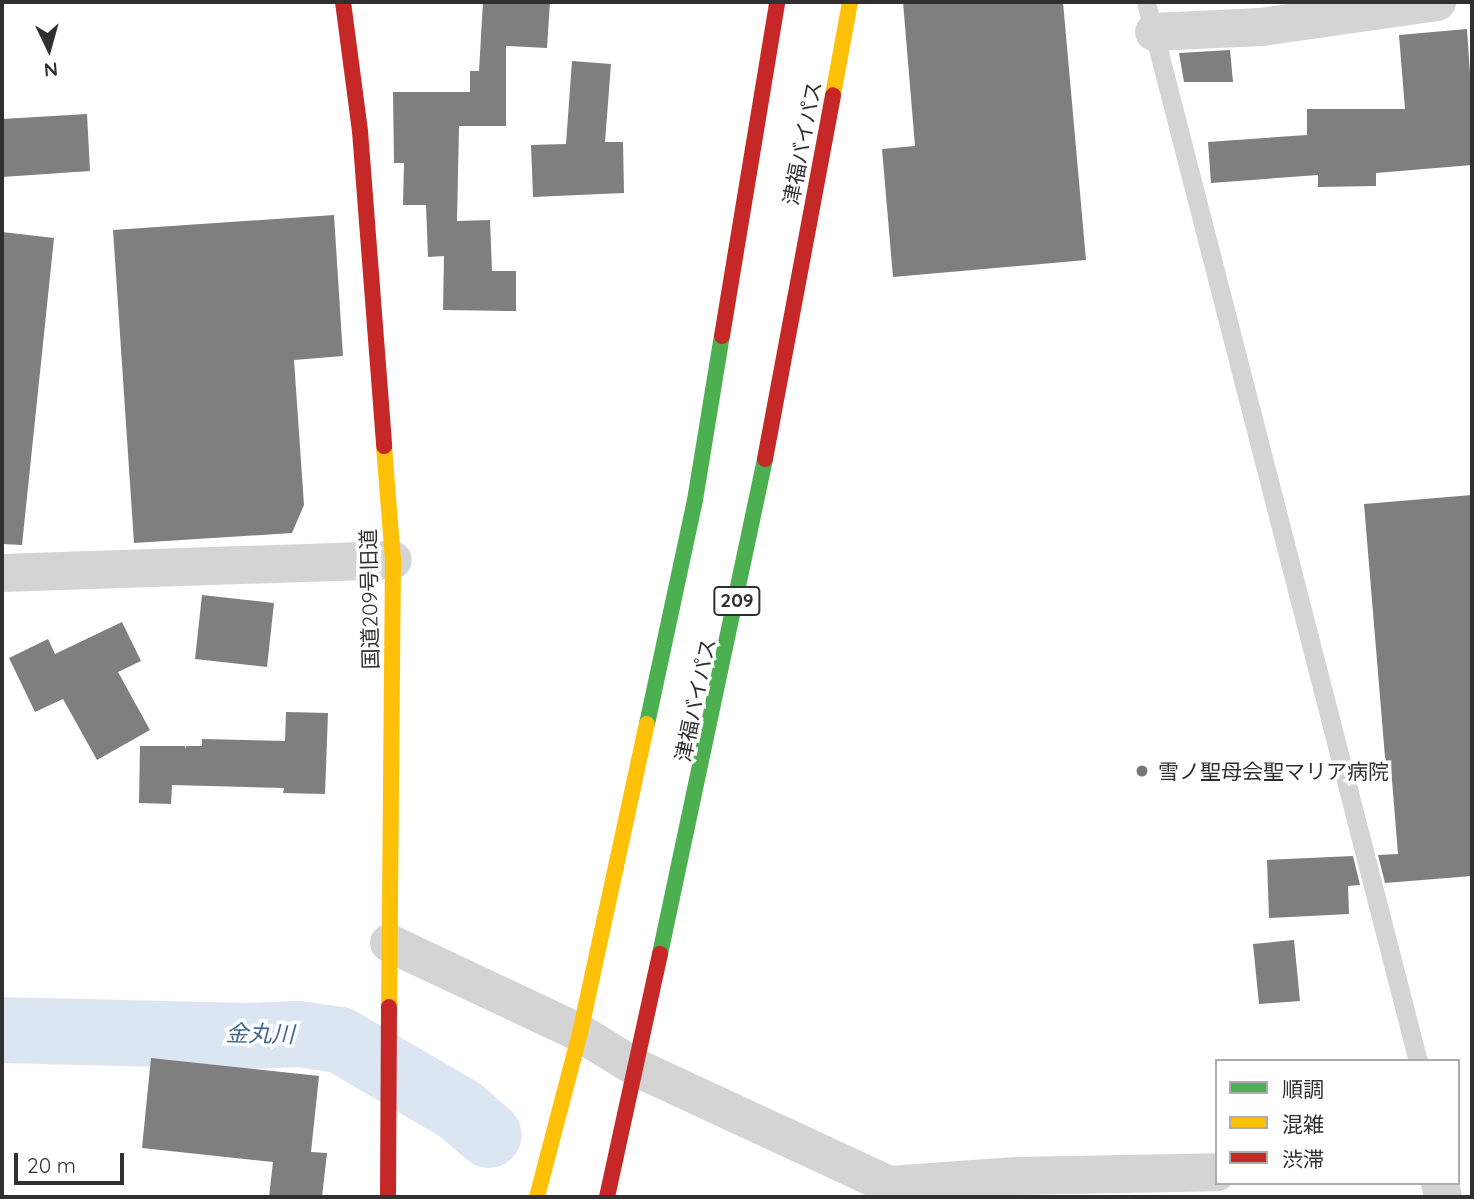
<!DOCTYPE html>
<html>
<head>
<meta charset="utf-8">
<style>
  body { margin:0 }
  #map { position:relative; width:1474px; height:1199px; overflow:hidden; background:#fff; font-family:Quicksand,"Noto Sans JP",sans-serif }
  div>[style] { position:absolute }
  .river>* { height:66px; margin:-33px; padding:0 33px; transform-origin:33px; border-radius:33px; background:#dbe6f2 }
  .building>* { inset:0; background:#7f7f7f }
  .lane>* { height:19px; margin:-9.5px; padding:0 9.5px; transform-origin:9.5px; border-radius:9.5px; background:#d4d4d4 }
  .street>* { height:38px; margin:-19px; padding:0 19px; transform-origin:19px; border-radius:19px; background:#d4d4d4 }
  .fast>* { height:16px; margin:-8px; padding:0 8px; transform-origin:8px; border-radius:8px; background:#4caf50 }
  .slow>* { height:16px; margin:-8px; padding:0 8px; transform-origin:8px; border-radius:8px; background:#ffc107 }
  .jam>* { height:16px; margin:-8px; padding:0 8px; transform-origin:8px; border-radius:8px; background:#c62828 }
  .dots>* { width:19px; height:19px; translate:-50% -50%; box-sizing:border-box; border:4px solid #fff; border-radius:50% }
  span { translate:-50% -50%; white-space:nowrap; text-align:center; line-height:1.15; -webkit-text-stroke:7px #fff; paint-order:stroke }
  .shield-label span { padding:2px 5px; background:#fff; border:2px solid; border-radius:5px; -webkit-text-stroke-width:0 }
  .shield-label { font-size:19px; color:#303030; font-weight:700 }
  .street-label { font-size:21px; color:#303030 }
  .poi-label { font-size:21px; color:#303030 }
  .left { translate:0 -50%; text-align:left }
  .water-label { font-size:23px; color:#3f6991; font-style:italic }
  .frame { position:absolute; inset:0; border:4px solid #303030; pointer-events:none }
  .legend { position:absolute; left:1215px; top:1059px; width:245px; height:126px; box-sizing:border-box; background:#fff; border:2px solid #acacac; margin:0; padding:9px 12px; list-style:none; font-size:21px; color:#303030 }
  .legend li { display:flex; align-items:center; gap:14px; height:35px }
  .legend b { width:35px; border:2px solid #acacac }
  .north { position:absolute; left:14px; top:14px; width:70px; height:70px; -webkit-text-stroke:5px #fff; paint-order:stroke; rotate:175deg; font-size:19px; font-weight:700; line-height:28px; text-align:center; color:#303030 }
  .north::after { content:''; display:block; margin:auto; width:24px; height:32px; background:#303030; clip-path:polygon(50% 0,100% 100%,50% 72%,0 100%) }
  .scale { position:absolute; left:14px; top:1153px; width:110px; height:32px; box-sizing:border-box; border:4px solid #303030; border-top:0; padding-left:9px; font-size:21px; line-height:24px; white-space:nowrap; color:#303030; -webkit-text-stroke:5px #fff; paint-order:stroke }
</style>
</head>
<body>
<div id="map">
  <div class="river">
    <div style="left:2px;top:1030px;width:244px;rotate:1.4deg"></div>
    <div style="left:246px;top:1036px;width:52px;rotate:-2.2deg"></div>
    <div style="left:298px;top:1034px;width:42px;rotate:8.1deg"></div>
    <div style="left:340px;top:1040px;width:139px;rotate:30.3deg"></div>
    <div style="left:460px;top:1110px;width:38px;rotate:41deg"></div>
  </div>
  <div class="building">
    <div style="clip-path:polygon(483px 2px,550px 2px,547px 48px,506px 46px,506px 126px,459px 126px,457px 221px,490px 220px,492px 271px,516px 271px,516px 311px,443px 310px,444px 256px,428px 257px,426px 205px,403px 205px,404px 163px,394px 163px,393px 92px,470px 92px,470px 71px,479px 71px)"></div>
    <div style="clip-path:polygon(903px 2px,1063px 2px,1086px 260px,893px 277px,882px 149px,915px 146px)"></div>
    <div style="clip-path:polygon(1467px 29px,1472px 103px,1472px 165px,1376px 173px,1376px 186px,1318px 187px,1318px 175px,1211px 183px,1208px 142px,1307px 135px,1307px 109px,1405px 109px,1399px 35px)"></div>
    <div style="clip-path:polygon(1230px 50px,1233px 82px,1184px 82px,1179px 53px)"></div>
    <div style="clip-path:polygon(572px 61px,611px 64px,605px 142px,623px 142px,624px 193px,533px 197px,531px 145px,566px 144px)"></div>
    <div style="clip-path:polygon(87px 114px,90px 171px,2px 177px,2px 119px)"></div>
    <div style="clip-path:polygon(334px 215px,343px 356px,294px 360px,304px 505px,292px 533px,134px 543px,113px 230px)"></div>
    <div style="clip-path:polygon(2px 232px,54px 238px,22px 545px,2px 544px)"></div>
    <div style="clip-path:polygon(1472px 495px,1472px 876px,1385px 883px,1378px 855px,1398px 854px,1391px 768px,1386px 769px,1364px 504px)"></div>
    <div style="clip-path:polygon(202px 595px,274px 603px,267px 667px,195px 659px)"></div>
    <div style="clip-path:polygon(122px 622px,141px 661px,118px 672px,150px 730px,97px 760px,63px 699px,35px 712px,9px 658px,48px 639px,55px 654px)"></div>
    <div style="clip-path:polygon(286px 712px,328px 713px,325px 794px,283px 793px,284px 788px,172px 785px,171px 804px,139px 803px,140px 746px,185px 746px,186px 749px,186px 746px,202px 746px,202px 739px,285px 741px)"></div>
    <div style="clip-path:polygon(1353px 856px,1360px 885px,1348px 886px,1349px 914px,1269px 918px,1267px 860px)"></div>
    <div style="clip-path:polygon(1294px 940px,1300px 1001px,1259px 1004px,1253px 944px)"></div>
    <div style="clip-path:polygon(151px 1058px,319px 1076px,311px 1152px,327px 1153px,322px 1197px,269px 1197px,273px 1162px,142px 1148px)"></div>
  </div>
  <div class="lane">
    <div style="left:1146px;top:2px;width:1093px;rotate:75.6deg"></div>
  </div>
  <div class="street">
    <div style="left:1154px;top:32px;width:107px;rotate:-2.7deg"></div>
    <div style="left:1261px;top:27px;width:178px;rotate:-8.1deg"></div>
    <div style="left:2px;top:573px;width:391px;rotate:-1.9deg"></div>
    <div style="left:389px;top:943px;width:211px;rotate:25.2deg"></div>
    <div style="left:580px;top:1033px;width:67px;rotate:31.6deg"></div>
    <div style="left:637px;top:1068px;width:278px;rotate:24.9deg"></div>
    <div style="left:889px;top:1185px;width:127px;rotate:-4.1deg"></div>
    <div style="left:1016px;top:1176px;width:201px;rotate:-1.1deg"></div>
    <div style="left:1440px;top:1183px;width:14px;rotate:78deg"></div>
  </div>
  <div class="fast">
    <div style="left:647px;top:724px;width:229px;rotate:-77.9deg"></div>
    <div style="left:695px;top:500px;width:166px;rotate:-80.7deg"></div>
    <div style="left:660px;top:954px;width:506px;rotate:-78.02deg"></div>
  </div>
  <div class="slow">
    <div style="left:833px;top:95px;width:95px;rotate:-79.6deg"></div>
    <div style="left:384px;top:446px;width:114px;rotate:85.5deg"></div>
    <div style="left:393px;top:560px;width:447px;rotate:90.5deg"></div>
    <div style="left:537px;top:1197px;width:170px;rotate:-75.3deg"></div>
    <div style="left:580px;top:1033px;width:316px;rotate:-77.8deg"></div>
  </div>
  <div class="jam">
    <div style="left:343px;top:2px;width:130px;rotate:82.5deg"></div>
    <div style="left:360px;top:131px;width:316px;rotate:85.6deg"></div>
    <div style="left:722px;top:336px;width:338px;rotate:-80.6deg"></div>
    <div style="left:765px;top:459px;width:370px;rotate:-79.4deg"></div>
    <div style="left:388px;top:1197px;width:190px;rotate:-89.7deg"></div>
    <div style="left:607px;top:1197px;width:249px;rotate:-77.7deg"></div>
  </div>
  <div class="dots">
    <div style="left:1142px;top:771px;background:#787878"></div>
  </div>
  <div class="shield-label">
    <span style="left:737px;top:601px">209</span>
  </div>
  <div class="street-label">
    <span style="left:802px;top:143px;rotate:-79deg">津福バイパス</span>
    <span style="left:369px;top:599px;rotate:-91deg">国道209号旧道</span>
    <span style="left:695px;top:700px;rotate:-78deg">津福バイパス</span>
  </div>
  <div class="poi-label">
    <span class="left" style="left:1158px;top:771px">雪ノ聖母会聖マリア病院</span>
  </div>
  <div class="water-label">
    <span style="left:260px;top:1034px;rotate:1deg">金丸川</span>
  </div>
  <div class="frame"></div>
  <ul class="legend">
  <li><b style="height:9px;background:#4caf50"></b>順調</li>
  <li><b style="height:9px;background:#ffc107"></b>混雑</li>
  <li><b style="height:9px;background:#c62828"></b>渋滞</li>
  </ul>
  <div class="north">N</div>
  <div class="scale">20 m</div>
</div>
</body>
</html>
